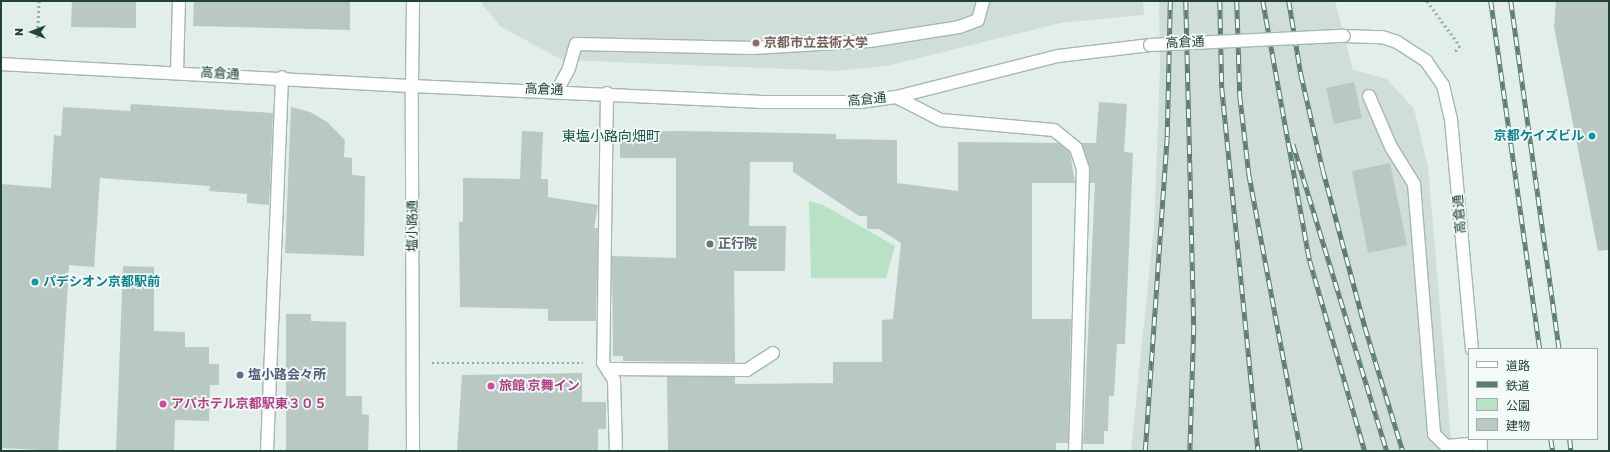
<!DOCTYPE html>
<html>
<head>
<meta charset="utf-8">
<style>
  body { margin:0 }
  #map { position:relative; width:1610px; height:452px; overflow:hidden; background:#e2eee9; font-family:Rubik,"Noto Sans JP",sans-serif }
  div>[style] { position:absolute }
  .built>* { inset:0; background:#d0ded8 }
  .green>* { inset:0; background:#b9e2c4 }
  .building>* { inset:0; background:#b7c9c2 }
  .path>* { height:2.5px; margin-top:-1.25px; transform-origin:0; background:repeating-linear-gradient(90deg,#7fb5a5 0 2px,transparent 0 5px) }
  .roads { filter:drop-shadow(1px 0 #a4b7b1) drop-shadow(-1px 0 #a4b7b1) drop-shadow(0 1px #a4b7b1) drop-shadow(0 -1px #a4b7b1) }
  .service>* { height:12px; margin:-6px; padding:0 6px; transform-origin:6px; border-radius:6px; background:#fff }
  .minor>* { height:12px; margin:-6px; padding:0 6px; transform-origin:6px; border-radius:6px; background:#fff }
  .tertiary>* { height:12px; margin:-6px; padding:0 6px; transform-origin:6px; border-radius:6px; background:#fff }
  .secondary>* { height:12px; margin:-6px; padding:0 6px; transform-origin:6px; border-radius:6px; background:#fff }
  .rail>* { height:4.5px; margin-top:-2.25px; transform-origin:0; background:repeating-linear-gradient(90deg,#f3faf7 0 9px,#5a7d74 0 18px); box-sizing:border-box; border-block:1px solid #5a7d74 }
  .bridges { filter:drop-shadow(1px 0 #9fbbb1) drop-shadow(-1px 0 #9fbbb1) drop-shadow(0 1px #9fbbb1) drop-shadow(0 -1px #9fbbb1) }
  .secondary-bridge>* { height:12px; margin:-6px; padding:0 6px; transform-origin:6px; border-radius:6px; background:#fff }
  .dots>* { width:11px; height:11px; translate:-50% -50%; box-sizing:border-box; border:2px solid #f3faf7; border-radius:50% }
  span { translate:-50% -50%; white-space:nowrap; text-align:center; line-height:1.15; -webkit-text-stroke:3.5px #f3faf7; paint-order:stroke }
  .education-label { font-size:13px; color:#785e54; font-weight:700 }
  .left { translate:0 -50%; text-align:left }
  .street-label { font-size:13px; color:#204239 }
  .culture-label { font-size:13px; color:#0d838f; font-weight:700 }
  .right { translate:-100% -50%; text-align:right }
  .worship-label { font-size:13px; color:#5b616d; font-weight:700 }
  .service-label { font-size:13px; color:#4e5e75; font-weight:700 }
  .hotel-label { font-size:13px; color:#b23c85; font-weight:700 }
  .neighbourhood-label { font-size:14px; color:#195648 }
  .frame { position:absolute; inset:0; border:2px solid #204239; pointer-events:none }
  .legend { position:absolute; left:1468px; top:348px; width:130px; height:92px; box-sizing:border-box; background:#f3faf7; border:1px solid #9fb0ab; margin:0; padding:5px 7px; list-style:none; font-size:12px; color:#204239 }
  .legend li { display:flex; align-items:center; gap:8px; height:20px }
  .legend b { width:20px; border:1px solid #9fb0ab }
  .north { position:absolute; left:12px; top:12px; width:40px; height:40px; -webkit-text-stroke:3px #f3faf7; paint-order:stroke; rotate:270deg; font-size:11px; font-weight:700; line-height:16px; text-align:center; color:#204239 }
  .north::after { content:''; display:block; margin:auto; width:14px; height:18px; background:#204239; clip-path:polygon(50% 0,100% 100%,50% 72%,0 100%) }
</style>
</head>
<body>
<div id="map">
  <div class="built">
    <div style="clip-path:polygon(480px 1px,1143px 1px,1144px 15px,1060px 23px,891px 65px,839px 71px,562px 60px,500px 26px)"></div>
    <div style="clip-path:polygon(1159px 1px,1335px 1px,1353px 70px,1387px 79px,1414px 109px,1428px 167px,1452px 451px,1131px 451px,1154px 226px,1160px 69px)"></div>
  </div>
  <div class="green">
    <div style="clip-path:polygon(809px 201px,823px 205px,895px 246px,886px 278px,811px 278px)"></div>
  </div>
  <div class="building">
    <div style="clip-path:polygon(72px 1px,136px 1px,136px 28px,71px 27px)"></div>
    <div style="clip-path:polygon(194px 1px,350px 1px,350px 30px,193px 26px)"></div>
    <div style="clip-path:polygon(1556px 1px,1609px 1px,1609px 250px,1598px 251px,1554px 27px)"></div>
    <div style="clip-path:polygon(1354px 82px,1362px 118px,1334px 124px,1326px 88px)"></div>
    <div style="clip-path:polygon(1099px 102px,1127px 104px,1124px 152px,1133px 153px,1125px 344px,1117px 344px,1114px 396px,1109px 396px,1108px 431px,1104px 431px,1104px 444px,1083px 444px,1095px 183px,1090px 183px,1090px 167px,1081px 143px,1096px 143px)"></div>
    <div style="clip-path:polygon(131px 104px,273px 113px,269px 205px,247px 203px,247px 194px,209px 191px,210px 186px,100px 178px,94px 267px,69px 265px,58px 451px,1px 448px,1px 184px,51px 188px,54px 135px,61px 136px,63px 107px,130px 111px)"></div>
    <div style="clip-path:polygon(291px 107px,310px 112px,327px 122px,345px 140px,344px 157px,352px 158px,352px 175px,365px 176px,364px 256px,285px 253px)"></div>
    <div style="clip-path:polygon(522px 131px,543px 132px,541px 179px,548px 179px,548px 197px,598px 205px,594px 228px,598px 228px,596px 321px,548px 321px,548px 309px,460px 307px,459px 222px,463px 222px,463px 178px,520px 179px)"></div>
    <div style="clip-path:polygon(680px 131px,836px 134px,836px 139px,897px 140px,897px 183px,958px 191px,958px 142px,1058px 143px,1070px 152px,1075px 183px,1032px 183px,1032px 319px,1071px 319px,1068px 443px,1056px 443px,1056px 451px,668px 451px,667px 377px,735px 377px,735px 384px,833px 383px,833px 362px,882px 362px,882px 320px,893px 319px,901px 243px,879px 229px,867px 229px,867px 216px,859px 216px,793px 172px,793px 162px,750px 162px,749px 226px,786px 226px,785px 271px,734px 271px,735px 362px,623px 361px,623px 356px,613px 356px,612px 256px,676px 258px,676px 158px,620px 158px,620px 132px)"></div>
    <div style="clip-path:polygon(1390px 163px,1407px 245px,1368px 253px,1352px 171px)"></div>
    <div style="clip-path:polygon(123px 266px,154px 267px,154px 331px,185px 332px,185px 347px,209px 347px,209px 364px,219px 364px,219px 385px,210px 385px,209px 421px,175px 420px,174px 451px,116px 451px)"></div>
    <div style="clip-path:polygon(286px 314px,311px 314px,311px 321px,346px 322px,346px 396px,362px 396px,362px 414px,369px 415px,368px 451px,286px 451px)"></div>
    <div style="clip-path:polygon(582px 373px,582px 402px,606px 402px,606px 429px,598px 429px,598px 451px,457px 451px,462px 375px)"></div>
  </div>
  <div class="path">
    <div style="left:1427px;top:1px;width:56px;rotate:53.7deg"></div>
    <div style="left:1460px;top:46px;width:10px;rotate:127deg"></div>
    <div style="left:37px;top:38px;width:37px;rotate:-87deg"></div>
    <div style="left:432px;top:363px;width:151px"></div>
  </div>
  <div class="roads">
    <div class="service">
      <div style="left:177px;top:72px;width:71px;rotate:-88.4deg"></div>
      <div style="left:557px;top:91px;width:26px;rotate:-62deg"></div>
      <div style="left:569px;top:68px;width:25px;rotate:-74deg"></div>
      <div style="left:576px;top:44px;width:177px;rotate:1.3deg"></div>
      <div style="left:753px;top:48px;width:117px;rotate:-3.4deg"></div>
      <div style="left:870px;top:41px;width:90px;rotate:-8.9deg"></div>
      <div style="left:959px;top:27px;width:20px;rotate:-20deg"></div>
      <div style="left:978px;top:20px;width:20px;rotate:-75deg"></div>
      <div style="left:1369px;top:96px;width:56px;rotate:66.7deg"></div>
      <div style="left:1391px;top:147px;width:44px;rotate:58.1deg"></div>
      <div style="left:1414px;top:184px;width:251px;rotate:85.4deg"></div>
      <div style="left:1434px;top:434px;width:17px;rotate:45deg"></div>
      <div style="left:1446px;top:446px;width:35px;rotate:-5deg"></div>
      <div style="left:608px;top:369px;width:139px;rotate:0.4deg"></div>
      <div style="left:747px;top:370px;width:31px;rotate:-33deg"></div>
    </div>
    <div class="minor">
      <div style="left:607px;top:93px;width:270px;rotate:90.8deg"></div>
      <div style="left:603px;top:363px;width:20px;rotate:57deg"></div>
      <div style="left:614px;top:380px;width:71px;rotate:88.4deg"></div>
      <div style="left:896px;top:97px;width:51px;rotate:27.1deg"></div>
      <div style="left:941px;top:120px;width:113px;rotate:5.1deg"></div>
      <div style="left:1054px;top:130px;width:28px;rotate:39deg"></div>
      <div style="left:1076px;top:148px;width:22px;rotate:72deg"></div>
      <div style="left:1083px;top:169px;width:282px;rotate:91.6deg"></div>
      <div style="left:267px;top:451px;width:374px;rotate:-87.7deg"></div>
    </div>
    <div class="tertiary">
      <div style="left:1px;top:64px;width:412px;rotate:3.1deg"></div>
      <div style="left:412px;top:86px;width:85px;rotate:-89.3deg"></div>
    </div>
    <div class="secondary">
      <div style="left:1344px;top:36px;width:38px;rotate:2deg"></div>
      <div style="left:1382px;top:37px;width:16px;rotate:18deg"></div>
      <div style="left:1397px;top:42px;width:35px;rotate:33deg"></div>
      <div style="left:1426px;top:61px;width:29px;rotate:55deg"></div>
      <div style="left:1443px;top:85px;width:35px;rotate:77deg"></div>
      <div style="left:1451px;top:119px;width:231px;rotate:84.8deg"></div>
      <div style="left:1480px;top:439px;width:12px;rotate:85deg"></div>
      <div style="left:413px;top:451px;width:365px;rotate:-90.2deg"></div>
      <div style="left:412px;top:86px;width:347px;rotate:2.6deg"></div>
      <div style="left:759px;top:102px;width:101px"></div>
      <div style="left:860px;top:102px;width:36px;rotate:-8deg"></div>
      <div style="left:896px;top:97px;width:167px;rotate:-14.2deg"></div>
      <div style="left:1058px;top:56px;width:93px;rotate:-6.8deg"></div>
    </div>
  </div>
  <div class="rail">
    <div style="left:1186px;top:1px;width:325px;rotate:88.6deg"></div>
    <div style="left:1194px;top:326px;width:125px;rotate:91.8deg"></div>
    <div style="left:1220px;top:1px;width:87px;rotate:88.7deg"></div>
    <div style="left:1222px;top:88px;width:365px;rotate:84.3deg"></div>
    <div style="left:1237px;top:1px;width:95px;rotate:88.2deg"></div>
    <div style="left:1240px;top:96px;width:79px;rotate:83.4deg"></div>
    <div style="left:1249px;top:174px;width:282px;rotate:79.4deg"></div>
    <div style="left:1263px;top:1px;width:264px;rotate:79.8deg"></div>
    <div style="left:1310px;top:261px;width:198px;rotate:73.9deg"></div>
    <div style="left:1289px;top:1px;width:74px;rotate:80.7deg"></div>
    <div style="left:1301px;top:74px;width:98px;rotate:77.1deg"></div>
    <div style="left:1323px;top:170px;width:163px;rotate:75deg"></div>
    <div style="left:1365px;top:327px;width:130px;rotate:73deg"></div>
    <div style="left:1491px;top:1px;width:351px;rotate:82deg"></div>
    <div style="left:1511px;top:1px;width:351px;rotate:82.1deg"></div>
    <div style="left:1293px;top:144px;width:321px;rotate:73deg"></div>
    <div style="left:1551px;top:439px;width:12px;rotate:81deg"></div>
    <div style="left:1570px;top:439px;width:12px;rotate:85deg"></div>
    <div style="left:1145px;top:451px;width:316px;rotate:-86deg"></div>
    <div style="left:1167px;top:136px;width:135px;rotate:-88.7deg"></div>
  </div>
  <div class="bridges">
    <div class="secondary-bridge">
      <div style="left:1150px;top:45px;width:194px;rotate:-2.7deg"></div>
    </div>
  </div>
  <div class="dots">
    <div style="left:756px;top:43px;background:#8d6e63"></div>
    <div style="left:1592px;top:136px;background:#0f9aa8"></div>
    <div style="left:710px;top:244px;background:#6b7280"></div>
    <div style="left:35px;top:282px;background:#0f9aa8"></div>
    <div style="left:240px;top:375px;background:#5c6f8a"></div>
    <div style="left:491px;top:386px;background:#d1479c"></div>
    <div style="left:163px;top:404px;background:#d1479c"></div>
  </div>
  <div class="education-label">
    <span class="left" style="left:764px;top:43px">京都市立芸術大学</span>
  </div>
  <div class="street-label">
    <span style="left:1185px;top:43px;rotate:-3deg">高倉通</span>
    <span style="left:220px;top:74px;rotate:3deg">高倉通</span>
    <span style="left:544px;top:90px;rotate:2deg">高倉通</span>
    <span style="left:867px;top:100px;rotate:-6deg">高倉通</span>
    <span style="left:1460px;top:214px;rotate:-95deg">高倉通</span>
    <span style="left:413px;top:226px;rotate:-90deg">塩小路通</span>
  </div>
  <div class="culture-label">
    <span class="right" style="left:1584px;top:136px">京都ケイズビル</span>
    <span class="left" style="left:43px;top:282px">パデシオン京都駅前</span>
  </div>
  <div class="worship-label">
    <span class="left" style="left:718px;top:244px">正行院</span>
  </div>
  <div class="service-label">
    <span class="left" style="left:248px;top:375px">塩小路会々所</span>
  </div>
  <div class="hotel-label">
    <span class="left" style="left:499px;top:386px">旅館 京舞イン</span>
    <span class="left" style="left:171px;top:404px">アパホテル京都駅東３０５</span>
  </div>
  <div class="neighbourhood-label">
    <span style="left:611px;top:137px">東塩小路向畑町</span>
  </div>
  <div class="frame"></div>
  <ul class="legend">
  <li><b style="height:5px;background:#fff"></b>道路</li>
  <li><b style="height:5px;background:#5a7d74"></b>鉄道</li>
  <li><b style="height:11px;background:#b9e2c4"></b>公園</li>
  <li><b style="height:11px;background:#b7c9c2"></b>建物</li>
  </ul>
  <div class="north">N</div>
</div>
</body>
</html>
